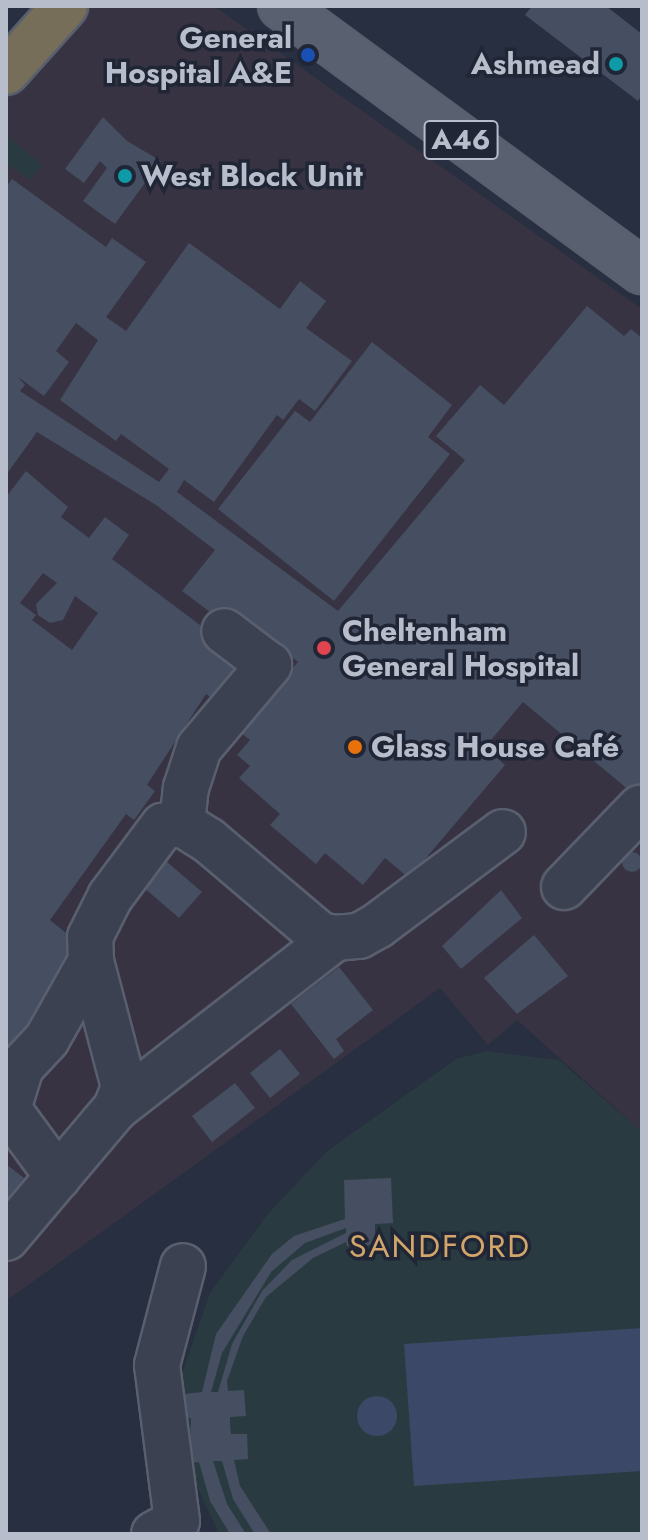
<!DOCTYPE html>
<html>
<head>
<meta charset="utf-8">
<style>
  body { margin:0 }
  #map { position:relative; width:648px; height:1540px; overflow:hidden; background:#272f40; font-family:Jost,sans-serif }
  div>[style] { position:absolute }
  .medical>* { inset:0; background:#373342 }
  .green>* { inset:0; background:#293b41 }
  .water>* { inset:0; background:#3c4867 }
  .round { border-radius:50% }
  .building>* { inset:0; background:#464e62 }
  .roads { filter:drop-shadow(2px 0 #595f6e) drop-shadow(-2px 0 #595f6e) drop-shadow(0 2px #595f6e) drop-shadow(0 -2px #595f6e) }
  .minor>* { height:44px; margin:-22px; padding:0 22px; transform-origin:22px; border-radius:22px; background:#3b4150 }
  .major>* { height:44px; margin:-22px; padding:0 22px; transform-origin:22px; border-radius:22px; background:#596070 }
  .highway>* { height:44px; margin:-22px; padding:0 22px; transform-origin:22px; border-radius:22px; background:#766e58 }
  .dots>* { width:22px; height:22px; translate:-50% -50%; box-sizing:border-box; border:4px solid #202636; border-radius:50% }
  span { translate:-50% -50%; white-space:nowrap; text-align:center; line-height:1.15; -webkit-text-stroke:7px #202636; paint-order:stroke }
  .shield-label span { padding:2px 6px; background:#202636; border:2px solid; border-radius:6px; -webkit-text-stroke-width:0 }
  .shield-label { font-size:28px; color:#b8bdcb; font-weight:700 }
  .poi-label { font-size:30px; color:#b8bdcb; font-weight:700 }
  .right { translate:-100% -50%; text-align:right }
  .left { translate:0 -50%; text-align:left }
  .neighbourhood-label { font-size:32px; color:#d2a56b; letter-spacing:2px }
  .frame { position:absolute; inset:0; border:8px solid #b8bdcb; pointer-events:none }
</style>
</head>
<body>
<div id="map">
  <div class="medical">
    <div style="clip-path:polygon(86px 6px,214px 6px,642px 309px,642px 1132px,517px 1020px,488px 1045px,440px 988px,6px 1301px,6px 90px)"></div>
  </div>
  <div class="green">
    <div style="clip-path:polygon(6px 135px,42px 165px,31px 180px,6px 164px)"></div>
    <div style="clip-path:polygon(487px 1051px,559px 1060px,642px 1132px,642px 1534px,219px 1534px,187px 1465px,178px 1385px,210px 1293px,267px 1215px,326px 1152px,456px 1059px)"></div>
  </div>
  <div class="water">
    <div style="clip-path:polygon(642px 1328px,642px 1471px,414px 1486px,404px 1344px)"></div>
    <div class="round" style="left:357px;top:1396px;width:40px;height:40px"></div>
  </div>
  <div class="building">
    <div style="clip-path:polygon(532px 6px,606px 6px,642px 34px,642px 95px,638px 101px,525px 15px)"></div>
    <div style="clip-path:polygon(103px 117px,127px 141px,161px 161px,115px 224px,83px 201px,107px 168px,100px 161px,84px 183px,65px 169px)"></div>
    <div style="clip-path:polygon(evenodd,12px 179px,106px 247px,112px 238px,146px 262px,106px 317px,126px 331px,189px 243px,280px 309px,300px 281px,326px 301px,306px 328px,352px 361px,315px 411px,299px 399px,283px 420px,277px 415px,214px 502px,184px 480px,177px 492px,338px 611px,465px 460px,436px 436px,480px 385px,504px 405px,587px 306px,624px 336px,631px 329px,642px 338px,642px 801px,523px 702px,485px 747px,505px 765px,409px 878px,385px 858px,363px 885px,325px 853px,316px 864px,270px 825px,280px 814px,239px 778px,250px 766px,237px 755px,250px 740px,237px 730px,298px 662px,238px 615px,230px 627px,182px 591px,215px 550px,156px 505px,37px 432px,6px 475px,6px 187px,12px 179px,76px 323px,98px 340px,60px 400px,116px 441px,121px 434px,169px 469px,159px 482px,20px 391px,25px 385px,18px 377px,44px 396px,69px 362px,56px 351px,76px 323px)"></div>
    <div style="clip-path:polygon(372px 342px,452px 405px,428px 437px,450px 454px,334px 601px,218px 509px,295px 411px,310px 422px)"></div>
    <div style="clip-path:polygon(evenodd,26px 471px,68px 507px,61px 517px,89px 538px,105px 517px,129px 535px,112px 559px,252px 664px,222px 705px,206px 694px,147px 785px,155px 791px,134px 820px,126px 814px,50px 920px,82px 946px,6px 1076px,6px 497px,26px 471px,43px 573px,57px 583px,36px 604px,38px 615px,50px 623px,63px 620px,75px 596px,98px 613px,72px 650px,32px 620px,36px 615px,20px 603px,43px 573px)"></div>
    <div class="round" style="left:622px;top:852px;width:20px;height:20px"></div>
    <div style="clip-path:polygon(166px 861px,202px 892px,179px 918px,143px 887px)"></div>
    <div style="clip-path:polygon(501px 890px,522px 918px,461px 969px,442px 946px)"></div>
    <div style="clip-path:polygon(534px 935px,568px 976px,517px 1014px,484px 978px)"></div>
    <div style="clip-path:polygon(339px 967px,373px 1010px,336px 1039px,344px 1051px,334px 1059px,291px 1004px)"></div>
    <div style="clip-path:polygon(280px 1049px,300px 1074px,270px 1098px,250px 1073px)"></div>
    <div style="clip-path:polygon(235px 1083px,255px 1108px,212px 1142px,192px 1116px)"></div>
    <div style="clip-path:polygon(6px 1164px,24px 1178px,6px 1200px)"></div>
    <div style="clip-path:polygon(evenodd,391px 1178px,393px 1223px,375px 1224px,375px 1245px,347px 1246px,346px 1242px,313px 1258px,266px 1297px,243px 1336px,227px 1381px,228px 1391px,244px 1390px,246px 1416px,230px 1417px,230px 1425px,231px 1434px,247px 1434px,248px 1459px,234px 1460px,240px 1486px,271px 1534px,255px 1534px,251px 1528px,233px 1499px,222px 1461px,213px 1461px,227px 1504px,246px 1534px,230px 1534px,210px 1501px,199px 1462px,189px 1463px,191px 1418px,185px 1418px,184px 1394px,202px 1392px,216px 1334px,272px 1254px,294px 1236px,345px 1219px,344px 1180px,391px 1178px,346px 1228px,346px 1233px,292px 1260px,262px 1291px,232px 1344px,218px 1392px,211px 1392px,222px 1353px,271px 1272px,305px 1243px,346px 1228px)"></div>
  </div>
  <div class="roads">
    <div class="minor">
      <div style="left:182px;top:824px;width:36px;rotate:-84deg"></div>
      <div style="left:186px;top:788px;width:42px;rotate:-72deg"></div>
      <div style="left:199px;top:748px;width:109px;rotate:-49.9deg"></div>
      <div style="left:269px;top:665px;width:56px;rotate:-142.9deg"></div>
      <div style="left:564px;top:887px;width:110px;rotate:-46.1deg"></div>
      <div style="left:116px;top:1108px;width:22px;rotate:-69deg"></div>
      <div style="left:124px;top:1087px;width:130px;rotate:-104.7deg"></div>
      <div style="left:91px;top:961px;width:24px;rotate:-92deg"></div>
      <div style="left:90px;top:937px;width:45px;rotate:-63.4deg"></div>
      <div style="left:110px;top:897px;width:89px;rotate:-53.3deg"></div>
      <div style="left:163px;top:826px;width:19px;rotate:-6deg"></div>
      <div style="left:182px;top:824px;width:31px;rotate:32deg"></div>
      <div style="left:208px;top:840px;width:147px;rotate:40.3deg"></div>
      <div style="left:320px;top:935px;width:15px;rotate:11deg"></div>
      <div style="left:335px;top:938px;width:24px;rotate:-5deg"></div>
      <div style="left:359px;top:936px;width:21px;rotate:-29deg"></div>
      <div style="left:377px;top:926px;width:157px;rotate:-36.7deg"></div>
      <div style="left:58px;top:1177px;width:84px;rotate:-126.3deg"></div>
      <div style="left:8px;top:1109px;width:44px;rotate:-72.8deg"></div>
      <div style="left:21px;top:1067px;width:38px;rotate:-47deg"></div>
      <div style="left:47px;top:1039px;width:90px;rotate:-60.6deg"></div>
      <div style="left:6px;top:1238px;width:170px;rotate:-49.8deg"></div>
      <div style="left:116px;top:1108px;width:277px;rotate:-37.8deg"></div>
      <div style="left:154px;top:1534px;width:26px;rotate:-29deg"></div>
      <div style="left:177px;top:1521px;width:157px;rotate:-97.3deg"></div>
      <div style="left:157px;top:1365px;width:102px;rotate:-75.3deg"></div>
    </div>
    <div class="major">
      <div style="left:281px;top:6px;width:448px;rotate:36.3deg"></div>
    </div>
    <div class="highway">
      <div style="left:6px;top:72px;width:89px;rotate:-48.2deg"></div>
    </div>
  </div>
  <div class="dots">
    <div style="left:308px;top:55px;background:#1a4fb4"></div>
    <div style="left:616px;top:64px;background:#0f9aa8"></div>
    <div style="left:125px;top:176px;background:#0f9aa8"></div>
    <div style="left:324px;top:648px;background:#e0444e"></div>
    <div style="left:355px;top:747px;background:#e8710a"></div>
  </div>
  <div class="shield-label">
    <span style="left:461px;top:140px">A46</span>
  </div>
  <div class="poi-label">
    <span class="right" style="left:292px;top:55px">General<br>Hospital A&amp;E</span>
    <span class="right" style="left:600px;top:64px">Ashmead</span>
    <span class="left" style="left:141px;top:176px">West Block Unit</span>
    <span class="left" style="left:342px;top:648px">Cheltenham<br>General Hospital</span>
    <span class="left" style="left:371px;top:747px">Glass House Café</span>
  </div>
  <div class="neighbourhood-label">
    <span style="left:440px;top:1246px">SANDFORD</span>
  </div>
  <div class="frame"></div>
</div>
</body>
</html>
